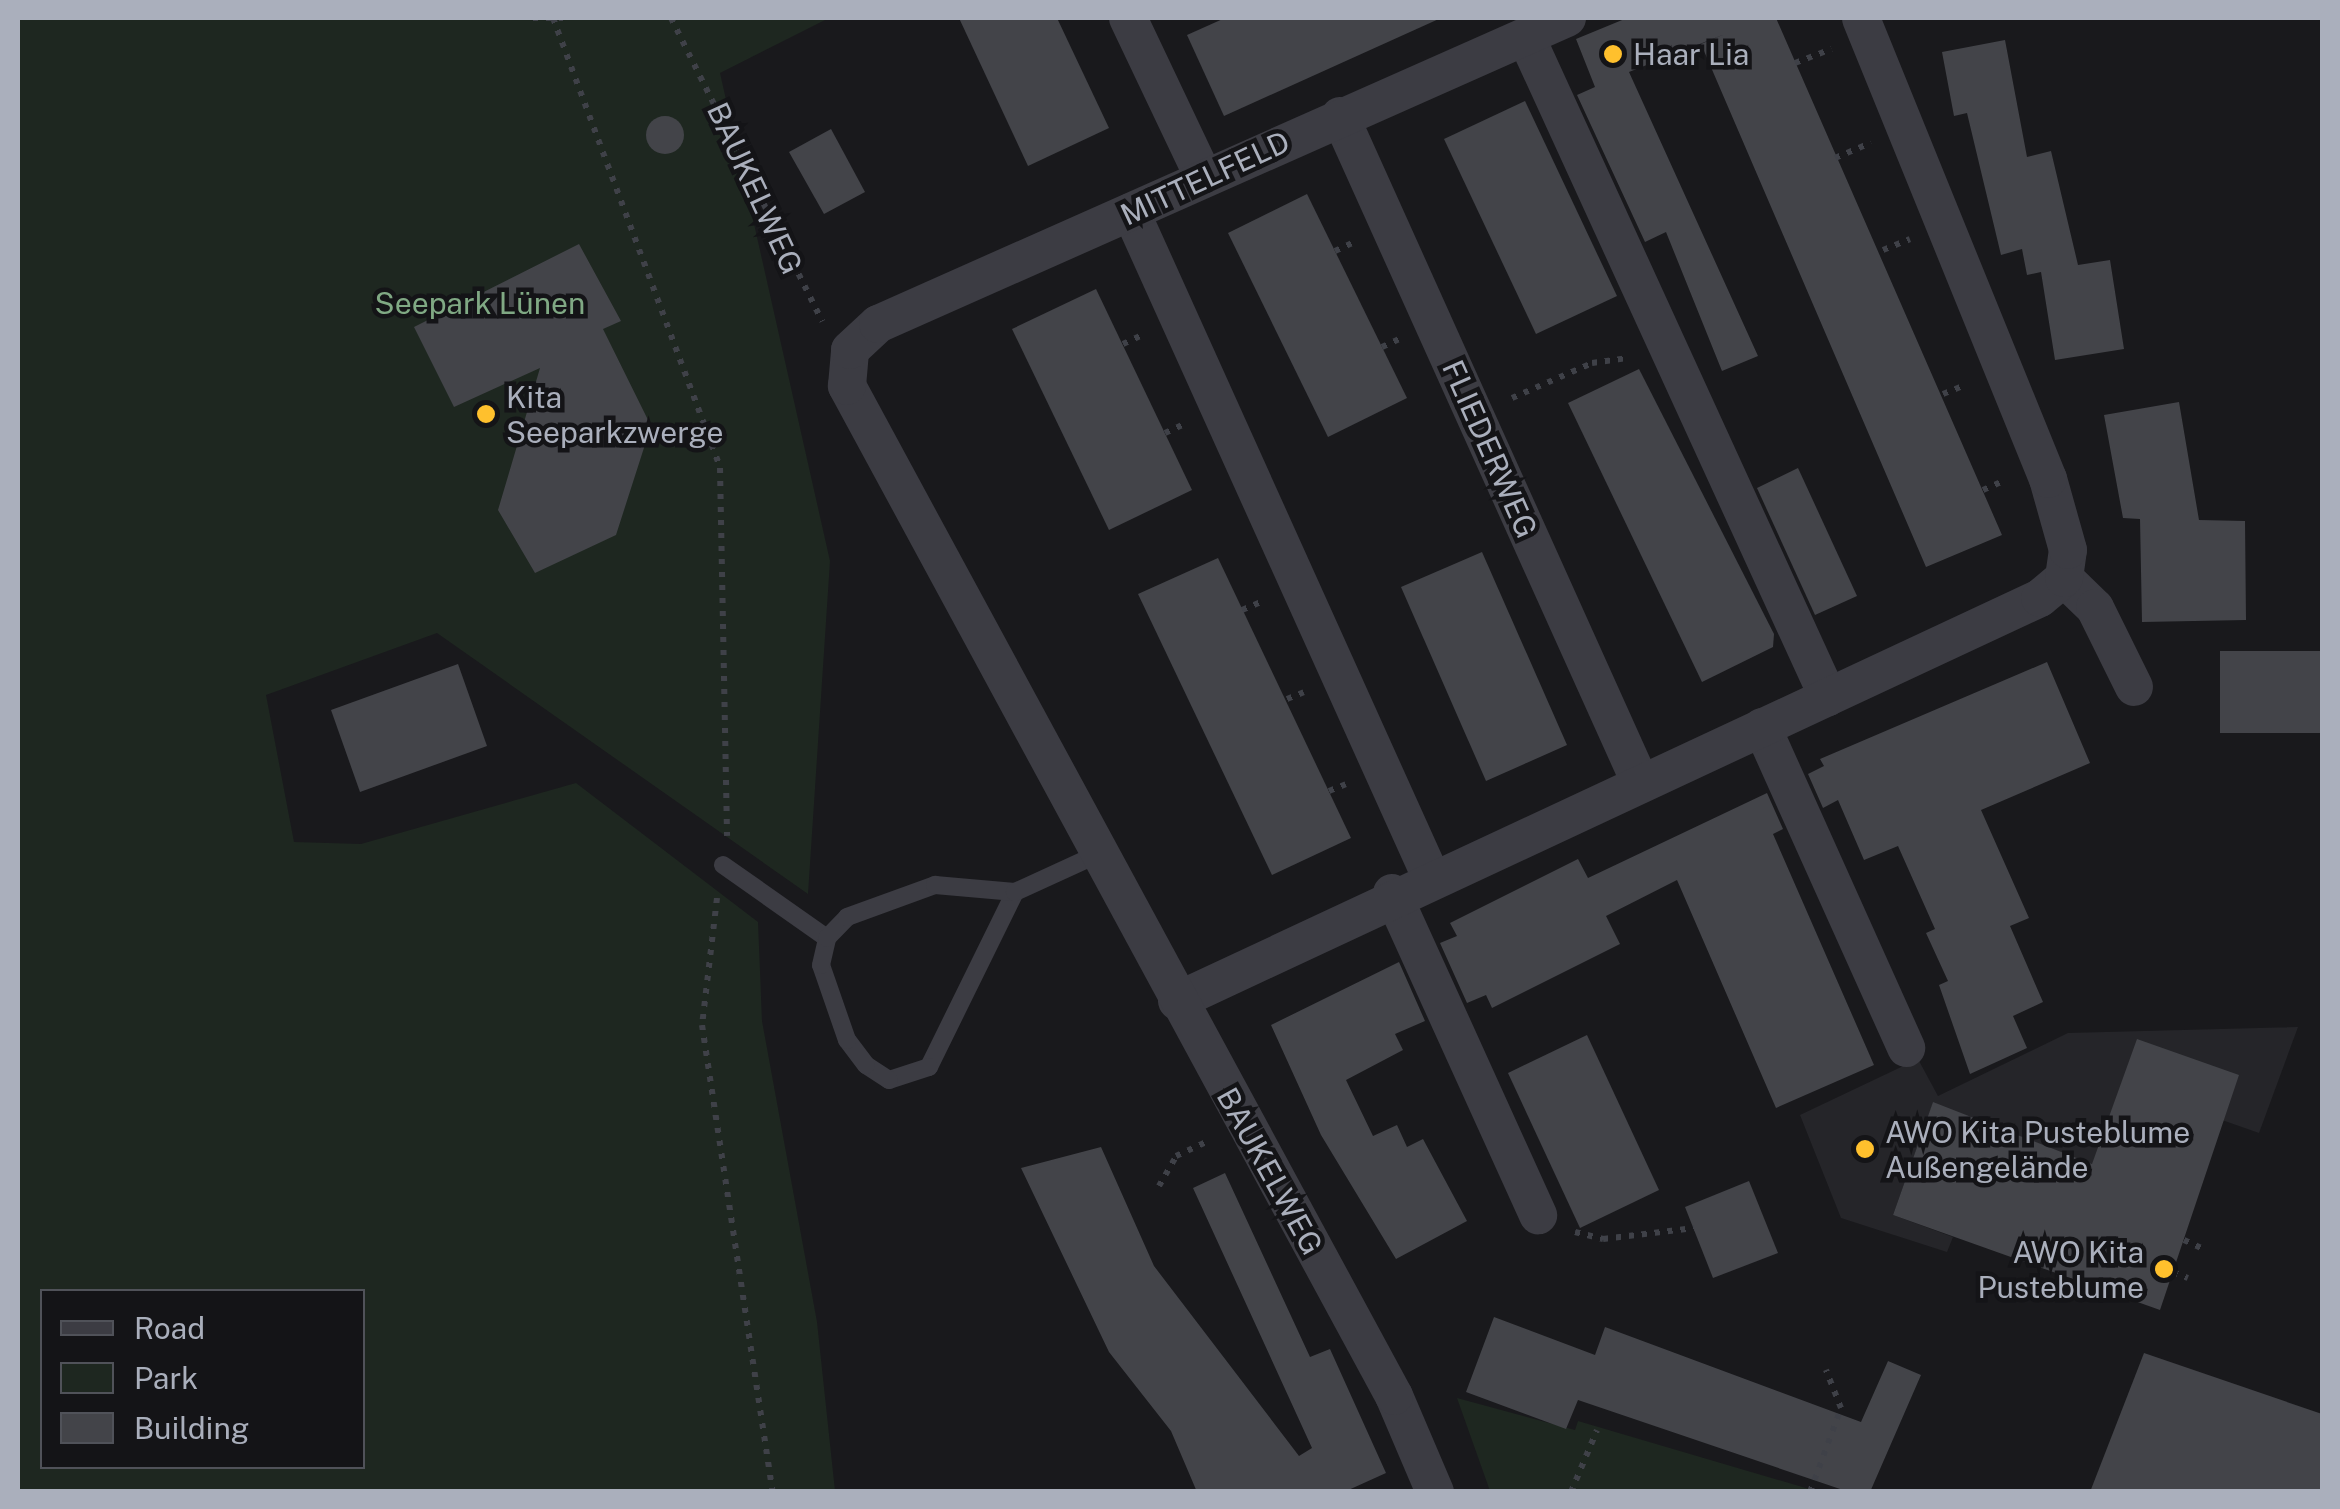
<!DOCTYPE html>
<html>
<head>
<meta charset="utf-8">
<style>
  body { margin:0 }
  #map { position:relative; width:2340px; height:1509px; overflow:hidden; background:#19191c; font-family:"Public Sans",sans-serif }
  div>[style] { position:absolute }
  .built>* { inset:0; background:#252529 }
  .green>* { inset:0; background:#1e2720 }
  .building>* { inset:0; background:#434449 }
  .round { border-radius:50% }
  .path>* { height:6px; margin-top:-3px; transform-origin:0; background:repeating-linear-gradient(90deg,#3f4148 0 5px,transparent 0 13px) }
  .lane>* { height:18px; margin:-9px; padding:0 9px; transform-origin:9px; border-radius:9px; background:#3c3c43 }
  .street>* { height:38px; margin:-19px; padding:0 19px; transform-origin:19px; border-radius:19px; background:#3c3c43 }
  .dots>* { width:28px; height:28px; translate:-50% -50%; box-sizing:border-box; border:5px solid #141417; border-radius:50% }
  span { translate:-50% -50%; white-space:nowrap; text-align:center; line-height:1.15; -webkit-text-stroke:9px #141417; paint-order:stroke }
  .poi-label { font-size:30px; color:#aaafbc }
  .left { translate:0 -50%; text-align:left }
  .right { translate:-100% -50%; text-align:right }
  .street-label { font-size:30px; color:#aaafbc }
  .park-label { font-size:30px; color:#80a984 }
  .frame { position:absolute; inset:0; border:20px solid #aaafbc; pointer-events:none }
  .legend { position:absolute; left:40px; top:1289px; width:325px; height:180px; box-sizing:border-box; background:#141417; border:2px solid #505259; margin:0; padding:12px 18px; list-style:none; font-size:30px; color:#aaafbc }
  .legend li { display:flex; align-items:center; gap:20px; height:50px }
  .legend b { width:50px; border:2px solid #505259 }
</style>
</head>
<body>
<div id="map">
  <div class="built">
    <div style="clip-path:polygon(2298px 1027px,2259px 1133px,2222px 1120px,2092px 1164px,1933px 1103px,1893px 1215px,1953px 1237px,1947px 1252px,1841px 1218px,1800px 1115px,1918px 1059px,1938px 1096px,2068px 1033px)"></div>
  </div>
  <div class="green">
    <div style="clip-path:polygon(evenodd,18px 18px,829px 18px,720px 73px,830px 561px,808px 894px,437px 633px,266px 695px,294px 842px,361px 844px,576px 783px,758px 922px,762px 1021px,817px 1322px,835px 1491px,18px 1491px,18px 18px,42px 1292px,362px 1292px,362px 1466px,42px 1466px,42px 1292px)"></div>
    <div style="clip-path:polygon(1457px 1398px,1575px 1430px,1578px 1421px,1816px 1491px,1490px 1491px)"></div>
  </div>
  <div class="building">
    <div style="clip-path:polygon(959px 18px,1057px 18px,1109px 128px,1028px 166px)"></div>
    <div style="clip-path:polygon(1225px 18px,1441px 18px,1224px 116px,1187px 35px)"></div>
    <div style="clip-path:polygon(1627px 18px,1776px 18px,2002px 535px,1926px 567px,1701px 44px,1725px 34px,1629px 72px,1758px 356px,1722px 371px,1666px 232px,1645px 242px,1577px 95px,1595px 87px,1576px 39px)"></div>
    <div style="clip-path:polygon(2005px 40px,2027px 157px,2051px 151px,2078px 265px,2110px 260px,2124px 349px,2055px 360px,2041px 272px,2027px 275px,2022px 249px,2001px 255px,1967px 113px,1954px 116px,1942px 52px)"></div>
    <div style="clip-path:polygon(1525px 101px,1617px 296px,1536px 334px,1444px 139px)"></div>
    <div class="round" style="left:646px;top:116px;width:38px;height:38px"></div>
    <div style="clip-path:polygon(831px 129px,865px 192px,824px 214px,789px 152px)"></div>
    <div style="clip-path:polygon(1307px 194px,1407px 398px,1328px 437px,1228px 233px)"></div>
    <div style="clip-path:polygon(579px 244px,621px 321px,603px 329px,651px 426px,616px 535px,535px 573px,498px 510px,540px 368px,454px 407px,414px 327px)"></div>
    <div style="clip-path:polygon(1096px 289px,1192px 490px,1109px 530px,1012px 329px)"></div>
    <div style="clip-path:polygon(1639px 369px,1774px 634px,1773px 647px,1702px 682px,1568px 403px)"></div>
    <div style="clip-path:polygon(2179px 402px,2199px 520px,2245px 521px,2246px 620px,2142px 622px,2140px 519px,2123px 518px,2104px 415px)"></div>
    <div style="clip-path:polygon(1798px 468px,1857px 596px,1815px 615px,1757px 488px)"></div>
    <div style="clip-path:polygon(1482px 552px,1567px 745px,1486px 781px,1401px 587px)"></div>
    <div style="clip-path:polygon(1218px 558px,1351px 838px,1272px 875px,1138px 594px)"></div>
    <div style="clip-path:polygon(2220px 651px,2322px 651px,2322px 733px,2220px 733px)"></div>
    <div style="clip-path:polygon(2047px 662px,2090px 763px,1981px 810px,2029px 918px,2010px 926px,2043px 1002px,2013px 1016px,2027px 1048px,1970px 1074px,1939px 985px,1948px 981px,1926px 933px,1935px 929px,1898px 846px,1864px 860px,1838px 800px,1823px 808px,1808px 774px,1824px 766px,1820px 759px)"></div>
    <div style="clip-path:polygon(458px 664px,487px 746px,360px 792px,331px 710px)"></div>
    <div style="clip-path:polygon(1767px 793px,1783px 829px,1773px 834px,1874px 1065px,1776px 1108px,1677px 880px,1606px 916px,1620px 944px,1492px 1008px,1486px 995px,1467px 1003px,1440px 943px,1457px 936px,1450px 923px,1578px 859px,1588px 878px)"></div>
    <div style="clip-path:polygon(1399px 962px,1425px 1021px,1395px 1034px,1403px 1050px,1346px 1080px,1373px 1136px,1397px 1125px,1407px 1147px,1423px 1139px,1467px 1221px,1396px 1259px,1321px 1135px,1271px 1025px)"></div>
    <div style="clip-path:polygon(1587px 1035px,1659px 1190px,1580px 1228px,1508px 1073px)"></div>
    <div style="clip-path:polygon(2137px 1039px,2239px 1075px,2160px 1310px,1893px 1215px,1933px 1102px,2092px 1164px)"></div>
    <div style="clip-path:polygon(1101px 1147px,1154px 1266px,1299px 1456px,1312px 1448px,1193px 1188px,1225px 1173px,1310px 1357px,1330px 1349px,1386px 1473px,1344px 1492px,1197px 1492px,1171px 1431px,1109px 1352px,1021px 1168px)"></div>
    <div style="clip-path:polygon(1749px 1181px,1778px 1253px,1713px 1278px,1685px 1207px)"></div>
    <div style="clip-path:polygon(1494px 1317px,1595px 1355px,1605px 1327px,1861px 1422px,1888px 1361px,1921px 1375px,1870px 1492px,1849px 1492px,1578px 1400px,1566px 1429px,1466px 1392px)"></div>
    <div style="clip-path:polygon(2144px 1353px,2322px 1414px,2322px 1492px,2090px 1492px)"></div>
  </div>
  <div class="path">
    <div style="left:533px;top:18px;width:30px"></div>
    <div style="left:553px;top:18px;width:480px;rotate:69.6deg"></div>
    <div style="left:720px;top:468px;width:368px;rotate:88.9deg"></div>
    <div style="left:671px;top:18px;width:339px;rotate:63.5deg"></div>
    <div style="left:1795px;top:63px;width:39px;rotate:-21deg"></div>
    <div style="left:1835px;top:158px;width:39px;rotate:-23deg"></div>
    <div style="left:1883px;top:250px;width:29px;rotate:-22deg"></div>
    <div style="left:1335px;top:251px;width:19px;rotate:-25deg"></div>
    <div style="left:1123px;top:344px;width:23px;rotate:-25deg"></div>
    <div style="left:1382px;top:347px;width:19px;rotate:-25deg"></div>
    <div style="left:1943px;top:394px;width:24px;rotate:-22deg"></div>
    <div style="left:1512px;top:398px;width:87px;rotate:-23.6deg"></div>
    <div style="left:1592px;top:363px;width:37px;rotate:-8deg"></div>
    <div style="left:1165px;top:433px;width:19px;rotate:-25deg"></div>
    <div style="left:1983px;top:490px;width:24px;rotate:-24deg"></div>
    <div style="left:1242px;top:610px;width:23px;rotate:-23deg"></div>
    <div style="left:1287px;top:699px;width:18px;rotate:-22deg"></div>
    <div style="left:1329px;top:791px;width:18px;rotate:-22deg"></div>
    <div style="left:717px;top:898px;width:128px;rotate:96.7deg"></div>
    <div style="left:702px;top:1025px;width:472px;rotate:81.4deg"></div>
    <div style="left:1159px;top:1186px;width:34px;rotate:-60deg"></div>
    <div style="left:1176px;top:1156px;width:38px;rotate:-25deg"></div>
    <div style="left:1575px;top:1232px;width:29px;rotate:14deg"></div>
    <div style="left:1603px;top:1239px;width:92px;rotate:-6.9deg"></div>
    <div style="left:2184px;top:1240px;width:19px;rotate:25deg"></div>
    <div style="left:2173px;top:1272px;width:16px;rotate:22deg"></div>
    <div style="left:1571px;top:1492px;width:67px;rotate:-67.2deg"></div>
    <div style="left:1810px;top:1492px;width:90px;rotate:-69.7deg"></div>
    <div style="left:1841px;top:1408px;width:41px;rotate:-111.5deg"></div>
  </div>
  <div class="lane">
    <div style="left:723px;top:865px;width:127px;rotate:35.1deg"></div>
    <div style="left:1015px;top:892px;width:195px;rotate:116.2deg"></div>
    <div style="left:929px;top:1067px;width:42px;rotate:162deg"></div>
    <div style="left:889px;top:1080px;width:27px;rotate:-147deg"></div>
    <div style="left:866px;top:1065px;width:31px;rotate:-127deg"></div>
    <div style="left:847px;top:1040px;width:79px;rotate:-109.1deg"></div>
    <div style="left:821px;top:965px;width:28px;rotate:-77deg"></div>
    <div style="left:827px;top:938px;width:29px;rotate:-46deg"></div>
    <div style="left:847px;top:917px;width:94px;rotate:-20deg"></div>
    <div style="left:935px;top:885px;width:80px;rotate:5deg"></div>
    <div style="left:1015px;top:892px;width:89px;rotate:-24.6deg"></div>
  </div>
  <div class="street">
    <div style="left:1128px;top:18px;width:177px;rotate:64.6deg"></div>
    <div style="left:1526px;top:37px;width:726px;rotate:65.41deg"></div>
    <div style="left:1340px;top:116px;width:730px;rotate:65.75deg"></div>
    <div style="left:1131px;top:212px;width:730px;rotate:65.72deg"></div>
    <div style="left:2064px;top:578px;width:43px;rotate:44.1deg"></div>
    <div style="left:2095px;top:608px;width:88px;rotate:63.7deg"></div>
    <div style="left:1762px;top:727px;width:352px;rotate:65.8deg"></div>
    <div style="left:1392px;top:893px;width:354px;rotate:65.6deg"></div>
    <div style="left:1177px;top:1001px;width:952px;rotate:-25.03deg"></div>
    <div style="left:2040px;top:598px;width:31px;rotate:-40deg"></div>
    <div style="left:2064px;top:578px;width:28px;rotate:-82deg"></div>
    <div style="left:2068px;top:550px;width:74px;rotate:-105.7deg"></div>
    <div style="left:2048px;top:479px;width:497px;rotate:-112.1deg"></div>
    <div style="left:1435px;top:1492px;width:104px;rotate:-113.1deg"></div>
    <div style="left:1394px;top:1396px;width:1149px;rotate:-118.44deg"></div>
    <div style="left:847px;top:386px;width:36px;rotate:-85deg"></div>
    <div style="left:850px;top:350px;width:38px;rotate:-43deg"></div>
    <div style="left:878px;top:324px;width:754px;rotate:-23.95deg"></div>
  </div>
  <div class="dots">
    <div style="left:1613px;top:54px;background:#ffc02d"></div>
    <div style="left:486px;top:414px;background:#ffc02d"></div>
    <div style="left:1865px;top:1149px;background:#ffc02d"></div>
    <div style="left:2164px;top:1269px;background:#ffc02d"></div>
  </div>
  <div class="poi-label">
    <span class="left" style="left:1633px;top:54px">Haar Lia</span>
    <span class="left" style="left:506px;top:414px">Kita<br>Seeparkzwerge</span>
    <span class="left" style="left:1885px;top:1149px">AWO Kita Pusteblume<br>Außengelände</span>
    <span class="right" style="left:2144px;top:1269px">AWO Kita<br>Pusteblume</span>
  </div>
  <div class="street-label">
    <span style="left:1205px;top:178px;rotate:-25deg">MITTELFELD</span>
    <span style="left:755px;top:188px;rotate:65deg">BAUKELWEG</span>
    <span style="left:1490px;top:449px;rotate:66deg">FLIEDERWEG</span>
    <span style="left:1270px;top:1171px;rotate:61deg">BAUKELWEG</span>
  </div>
  <div class="park-label">
    <span style="left:480px;top:303px">Seepark Lünen</span>
  </div>
  <div class="frame"></div>
  <ul class="legend">
  <li><b style="height:12px;background:#3c3c43"></b>Road</li>
  <li><b style="height:28px;background:#1e2720"></b>Park</li>
  <li><b style="height:28px;background:#434449"></b>Building</li>
  </ul>
</div>
</body>
</html>
